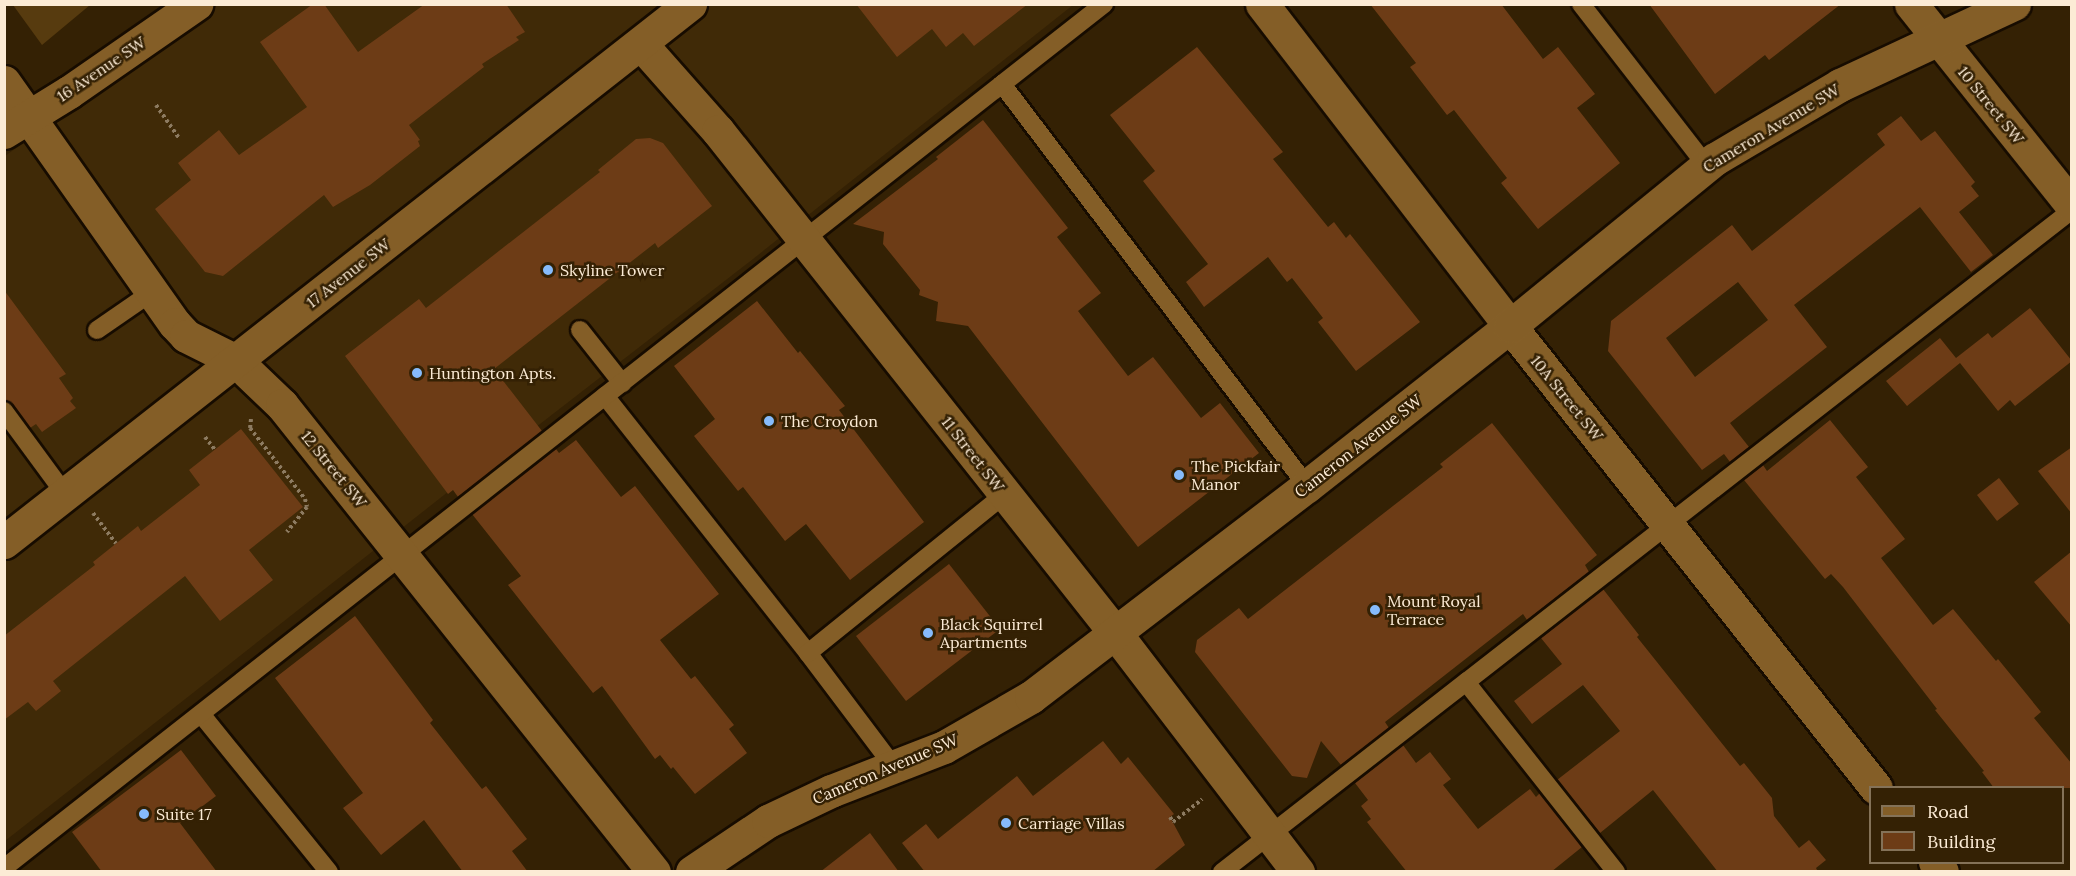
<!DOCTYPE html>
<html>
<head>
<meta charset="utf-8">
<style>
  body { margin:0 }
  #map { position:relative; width:2076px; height:876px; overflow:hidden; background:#342104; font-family:Lora,serif }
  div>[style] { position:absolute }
  .built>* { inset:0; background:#402a07 }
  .green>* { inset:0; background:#573b0f }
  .building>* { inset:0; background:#6d3c16 }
  .path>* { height:4px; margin-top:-2px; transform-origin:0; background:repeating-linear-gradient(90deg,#8d7b61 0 3px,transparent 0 6px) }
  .roads { filter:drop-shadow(2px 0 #170c00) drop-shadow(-2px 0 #170c00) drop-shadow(0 2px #170c00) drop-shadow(0 -2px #170c00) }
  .service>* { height:18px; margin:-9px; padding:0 9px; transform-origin:9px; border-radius:9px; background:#845e27 }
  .minor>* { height:33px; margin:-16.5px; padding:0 16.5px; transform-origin:16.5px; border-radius:16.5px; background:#845e27 }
  .secondary>* { height:33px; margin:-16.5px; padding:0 16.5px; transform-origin:16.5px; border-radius:16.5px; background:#845e27 }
  .dots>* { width:16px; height:16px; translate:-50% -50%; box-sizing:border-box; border:3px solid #342104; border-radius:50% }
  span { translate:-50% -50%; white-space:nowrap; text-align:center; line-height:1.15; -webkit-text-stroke:5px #342104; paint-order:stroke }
  .street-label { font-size:16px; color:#fcebd5 }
  .poi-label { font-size:16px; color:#fcebd5 }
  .left { translate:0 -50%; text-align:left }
  .frame { position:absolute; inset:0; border:6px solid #fcebd5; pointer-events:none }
  .legend { position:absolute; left:1869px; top:786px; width:195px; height:78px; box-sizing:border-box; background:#342104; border:2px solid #847258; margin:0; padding:8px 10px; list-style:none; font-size:18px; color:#fcebd5 }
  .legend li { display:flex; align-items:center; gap:12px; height:30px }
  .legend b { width:30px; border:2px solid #847258 }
</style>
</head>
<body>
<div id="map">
  <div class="built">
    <div style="clip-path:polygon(214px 5px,1073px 5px,753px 259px,540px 424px,491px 458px,5px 841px,5px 156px)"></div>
  </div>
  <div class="green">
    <div style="clip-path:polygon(13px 5px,90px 5px,42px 45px)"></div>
  </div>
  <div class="building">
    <div style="clip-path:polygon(313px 4px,324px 4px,358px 52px,425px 4px,506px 4px,525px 32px,516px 37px,519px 40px,482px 64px,484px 67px,409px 125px,420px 140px,418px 141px,420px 146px,370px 185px,333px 207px,324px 195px,223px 276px,205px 272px,155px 209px,191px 180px,178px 163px,219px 130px,239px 155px,307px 107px,260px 42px)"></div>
    <div style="clip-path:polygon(856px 4px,1028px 4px,974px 46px,963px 33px,946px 47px,932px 29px,897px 57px)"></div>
    <div style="clip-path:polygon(1370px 4px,1501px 4px,1543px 59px,1558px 47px,1595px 94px,1577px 108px,1620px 163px,1538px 229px,1501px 183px,1507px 178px,1454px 110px,1447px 115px,1410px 67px,1416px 63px)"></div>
    <div style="clip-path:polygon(1649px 4px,1841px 4px,1769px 60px,1765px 55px,1715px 94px)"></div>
    <div style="clip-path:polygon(1197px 47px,1283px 152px,1273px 159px,1328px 227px,1334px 222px,1346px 238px,1350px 234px,1420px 322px,1356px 371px,1318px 322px,1323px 318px,1292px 278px,1287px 282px,1268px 257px,1204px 307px,1186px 282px,1208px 264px,1143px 181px,1155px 171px,1110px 115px)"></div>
    <div style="clip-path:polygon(evenodd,1901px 116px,1921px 141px,1935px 131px,1975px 182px,1971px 186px,1979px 196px,1959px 212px,1993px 255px,1971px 272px,1920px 207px,1794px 305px,1827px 347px,1730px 423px,1749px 447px,1730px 462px,1724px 454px,1702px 470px,1608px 351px,1611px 321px,1732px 225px,1752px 251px,1885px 145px,1877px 134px,1901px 116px,1738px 282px,1768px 320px,1695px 377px,1666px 338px,1738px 282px)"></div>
    <div style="clip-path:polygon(983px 120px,1068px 228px,1057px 237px,1101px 293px,1078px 311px,1128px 376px,1153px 357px,1201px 418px,1220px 403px,1259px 453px,1138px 547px,968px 326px,936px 321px,938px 302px,919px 295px,920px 290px,883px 244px,884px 232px,853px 224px,938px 159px,936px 157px)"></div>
    <div style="clip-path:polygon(650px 138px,663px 143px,712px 206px,658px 248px,655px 243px,494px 369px,542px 431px,458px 497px,453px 490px,448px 494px,345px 356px,419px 299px,426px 308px,600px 172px,598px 170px,636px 139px)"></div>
    <div style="clip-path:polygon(4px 290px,66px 374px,59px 378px,73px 398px,70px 401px,76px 408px,42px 432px,36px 424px,30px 428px,13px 404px,4px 400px)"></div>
    <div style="clip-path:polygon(757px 301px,798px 353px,800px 351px,845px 406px,839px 410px,924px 522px,850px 580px,806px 524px,785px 541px,743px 487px,738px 491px,694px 436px,715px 419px,674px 366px)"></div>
    <div style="clip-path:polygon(2030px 308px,2072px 361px,2015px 406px,2010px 400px,1998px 411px,1960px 363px,1907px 406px,1886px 381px,1940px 338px,1956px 358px,1988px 333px,1992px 338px)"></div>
    <div style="clip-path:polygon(1830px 420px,1868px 467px,1856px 477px,1905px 539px,1881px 558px,1933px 625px,1953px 609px,1996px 661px,1998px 659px,2041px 712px,2034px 718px,2072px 764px,2072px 788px,1994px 788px,1982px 772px,1984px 771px,1935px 710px,1937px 709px,1843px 587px,1831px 574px,1825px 579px,1744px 480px,1763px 465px,1767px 471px)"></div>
    <div style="clip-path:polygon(1492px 423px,1597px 555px,1585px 565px,1589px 572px,1527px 620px,1523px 614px,1385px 722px,1389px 728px,1341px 765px,1321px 741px,1307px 778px,1292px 776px,1195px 652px,1197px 640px,1239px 608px,1248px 619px,1443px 467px,1440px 464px)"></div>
    <div style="clip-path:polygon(241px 429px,303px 507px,249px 550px,273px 580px,220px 621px,185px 576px,53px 681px,61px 691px,36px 711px,28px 702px,4px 720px,4px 636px,95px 565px,93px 562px,138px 526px,141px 531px,200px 485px,189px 470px)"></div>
    <div style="clip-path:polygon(576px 440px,621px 497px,635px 486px,719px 594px,660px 640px,691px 679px,695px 676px,734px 725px,729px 729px,747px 753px,695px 794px,673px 767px,671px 769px,660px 755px,655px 759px,602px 686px,593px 693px,508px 585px,521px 576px,472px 514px,556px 449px,559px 453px)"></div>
    <div style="clip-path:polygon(2072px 447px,2072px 514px,2038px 471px)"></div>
    <div style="clip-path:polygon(1999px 478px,2019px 504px,1997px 521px,1977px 495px)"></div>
    <div style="clip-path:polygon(2072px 551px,2072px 627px,2034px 582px)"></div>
    <div style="clip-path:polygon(949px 564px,1000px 629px,906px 701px,856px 636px)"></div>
    <div style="clip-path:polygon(1603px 589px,1639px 635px,1637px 637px,1740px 766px,1744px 763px,1772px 798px,1774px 816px,1799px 848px,1809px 840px,1826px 860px,1816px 868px,1818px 872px,1718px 872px,1653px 790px,1600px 833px,1557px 780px,1620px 731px,1583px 685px,1532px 724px,1514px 701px,1562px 664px,1541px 638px)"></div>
    <div style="clip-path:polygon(355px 616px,433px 720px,430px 723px,482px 789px,486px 786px,527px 839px,512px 851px,528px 872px,463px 872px,424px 820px,381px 855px,343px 808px,363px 793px,275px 678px)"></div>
    <div style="clip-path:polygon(1103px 741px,1121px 764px,1128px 757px,1174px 814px,1170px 817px,1185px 845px,1152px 872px,925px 872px,902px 843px,926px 824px,938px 839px,1017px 776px,1033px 796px)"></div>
    <div style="clip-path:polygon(1403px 745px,1416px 763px,1430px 752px,1451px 779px,1443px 785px,1478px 829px,1530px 789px,1536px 797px,1540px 793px,1582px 847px,1551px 872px,1407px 872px,1367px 822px,1371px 819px,1361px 806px,1368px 800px,1355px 783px)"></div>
    <div style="clip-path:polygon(181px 750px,216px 796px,180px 823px,217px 872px,102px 872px,72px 832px)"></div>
    <div style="clip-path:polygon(870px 833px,899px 872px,820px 872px)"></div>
  </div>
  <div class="path">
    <div style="left:156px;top:105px;width:40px;rotate:55.1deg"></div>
    <div style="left:251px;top:419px;width:9px;rotate:96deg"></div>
    <div style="left:250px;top:428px;width:90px;rotate:52.2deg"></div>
    <div style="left:305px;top:499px;width:8px;rotate:76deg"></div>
    <div style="left:307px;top:507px;width:32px;rotate:129deg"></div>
    <div style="left:205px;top:437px;width:16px;rotate:52deg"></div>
    <div style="left:93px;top:513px;width:38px;rotate:53deg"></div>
    <div style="left:1170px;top:817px;width:6px;rotate:59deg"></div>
    <div style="left:1173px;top:822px;width:37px;rotate:-38deg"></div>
  </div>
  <div class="roads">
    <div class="service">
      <div style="left:1581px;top:4px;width:204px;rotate:52.2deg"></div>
      <div style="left:1002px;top:84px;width:505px;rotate:52.81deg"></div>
      <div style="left:97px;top:330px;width:67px;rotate:-34.6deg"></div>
      <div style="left:580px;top:330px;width:68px;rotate:51.6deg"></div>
      <div style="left:605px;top:396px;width:328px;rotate:51.7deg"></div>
      <div style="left:808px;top:653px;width:143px;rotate:53deg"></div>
      <div style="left:4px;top:411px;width:103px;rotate:53.7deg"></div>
      <div style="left:808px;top:653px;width:253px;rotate:-38.9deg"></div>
      <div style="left:1466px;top:682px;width:242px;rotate:51.7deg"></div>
      <div style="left:201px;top:714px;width:203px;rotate:51deg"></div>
      <div style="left:4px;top:868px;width:1399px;rotate:-38.15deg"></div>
      <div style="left:1222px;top:872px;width:1077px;rotate:-37.91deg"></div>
    </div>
    <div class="minor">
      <div style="left:1262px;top:4px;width:406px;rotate:52.4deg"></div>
      <div style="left:1510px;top:326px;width:589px;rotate:51.61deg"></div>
      <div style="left:1911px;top:4px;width:258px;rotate:51.4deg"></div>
      <div style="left:641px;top:44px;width:116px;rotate:48.5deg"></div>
      <div style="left:718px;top:131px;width:641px;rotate:51.65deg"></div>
      <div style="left:1116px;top:634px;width:300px;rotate:52.6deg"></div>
      <div style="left:4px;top:82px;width:296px;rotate:54.8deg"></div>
      <div style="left:175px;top:324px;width:16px;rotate:47deg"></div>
      <div style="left:186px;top:336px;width:56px;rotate:26.6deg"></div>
      <div style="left:236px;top:361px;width:64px;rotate:43.7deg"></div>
      <div style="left:282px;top:405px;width:597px;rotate:51.46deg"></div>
      <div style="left:4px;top:132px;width:76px;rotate:-31.6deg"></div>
      <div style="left:69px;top:92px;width:155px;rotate:-34.7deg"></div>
      <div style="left:1935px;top:862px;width:12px;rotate:55deg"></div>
      <div style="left:692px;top:872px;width:92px;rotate:-33.9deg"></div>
      <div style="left:768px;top:821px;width:70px;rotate:-25.5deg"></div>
      <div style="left:831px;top:791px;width:121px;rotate:-21.3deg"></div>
      <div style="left:944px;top:747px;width:100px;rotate:-29.9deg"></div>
      <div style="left:1031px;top:697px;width:347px;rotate:-37.4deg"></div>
      <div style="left:1307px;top:486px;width:258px;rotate:-38.2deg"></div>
      <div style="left:1510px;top:326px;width:264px;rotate:-39.2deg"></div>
      <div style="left:1715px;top:159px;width:145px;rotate:-30.6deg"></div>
      <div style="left:1840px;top:85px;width:192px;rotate:-25deg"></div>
    </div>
    <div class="secondary">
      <div style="left:4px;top:542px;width:872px;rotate:-38.11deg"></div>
    </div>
  </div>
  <div class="dots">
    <div style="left:548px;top:270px;background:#86bbfb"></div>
    <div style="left:417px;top:373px;background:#86bbfb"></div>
    <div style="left:769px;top:421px;background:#86bbfb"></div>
    <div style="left:1179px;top:475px;background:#86bbfb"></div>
    <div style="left:1375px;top:610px;background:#86bbfb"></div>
    <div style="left:928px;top:633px;background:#86bbfb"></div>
    <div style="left:144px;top:814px;background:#86bbfb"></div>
    <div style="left:1006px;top:823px;background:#86bbfb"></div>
  </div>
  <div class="street-label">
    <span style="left:101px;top:69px;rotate:-34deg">16 Avenue SW</span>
    <span style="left:1991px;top:105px;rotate:51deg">10 Street SW</span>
    <span style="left:1771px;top:128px;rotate:-31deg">Cameron Avenue SW</span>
    <span style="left:348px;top:273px;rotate:-38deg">17 Avenue SW</span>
    <span style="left:1567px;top:398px;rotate:51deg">10A Street SW</span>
    <span style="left:1358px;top:446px;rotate:-38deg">Cameron Avenue SW</span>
    <span style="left:973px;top:454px;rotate:52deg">11 Street SW</span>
    <span style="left:334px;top:469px;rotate:51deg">12 Street SW</span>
    <span style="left:885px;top:769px;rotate:-23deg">Cameron Avenue SW</span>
  </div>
  <div class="poi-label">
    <span class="left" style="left:560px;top:270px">Skyline Tower</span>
    <span class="left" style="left:429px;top:373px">Huntington Apts.</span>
    <span class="left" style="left:781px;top:421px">The Croydon</span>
    <span class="left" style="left:1191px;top:475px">The Pickfair<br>Manor</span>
    <span class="left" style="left:1387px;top:610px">Mount Royal<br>Terrace</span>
    <span class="left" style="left:940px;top:633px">Black Squirrel<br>Apartments</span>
    <span class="left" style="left:156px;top:814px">Suite 17</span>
    <span class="left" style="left:1018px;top:823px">Carriage Villas</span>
  </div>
  <div class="frame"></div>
  <ul class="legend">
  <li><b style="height:8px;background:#845e27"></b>Road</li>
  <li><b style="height:16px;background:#6d3c16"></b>Building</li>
  </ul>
</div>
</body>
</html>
